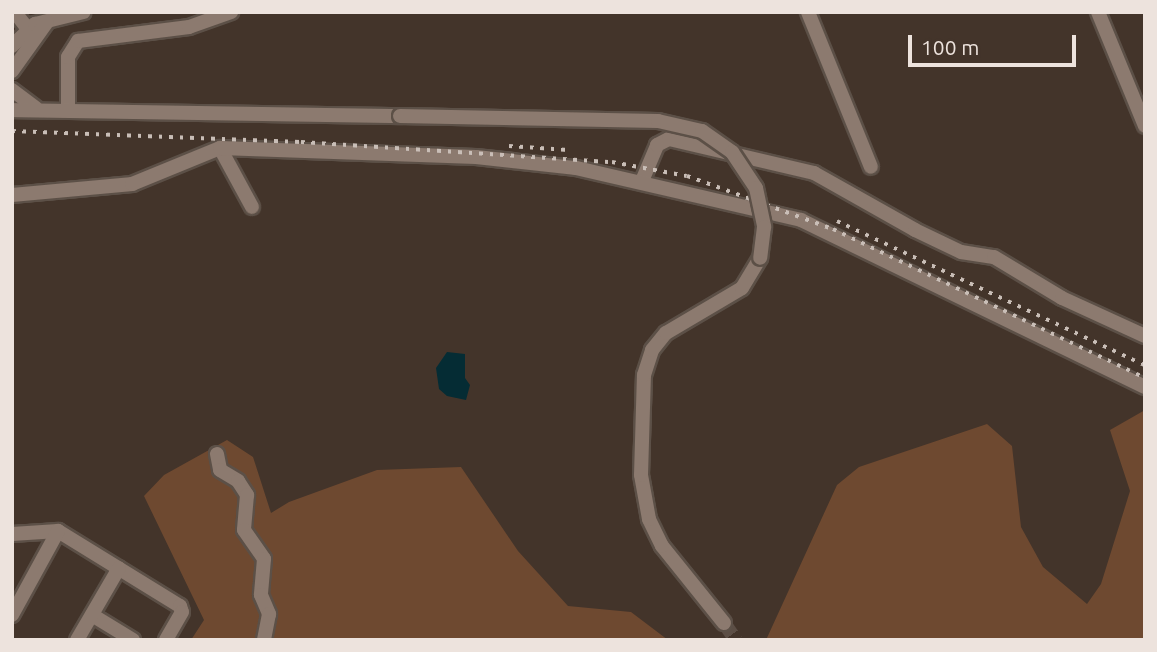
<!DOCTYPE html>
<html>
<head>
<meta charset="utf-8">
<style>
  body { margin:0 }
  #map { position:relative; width:1157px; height:652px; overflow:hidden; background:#43342a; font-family:Ubuntu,sans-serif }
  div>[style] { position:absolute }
  .green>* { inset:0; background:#6e4930 }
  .water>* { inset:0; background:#052c34 }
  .minor-tunnel>* { height:14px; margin-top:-7px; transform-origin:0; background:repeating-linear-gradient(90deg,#5c4e45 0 14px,transparent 0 21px) }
  .roads { filter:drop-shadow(2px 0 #5c5047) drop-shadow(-2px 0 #5c5047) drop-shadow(0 2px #5c5047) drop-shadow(0 -2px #5c5047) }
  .minor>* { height:14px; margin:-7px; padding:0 7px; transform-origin:7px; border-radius:7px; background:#8c7a6f }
  .rail>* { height:3.5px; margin-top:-1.75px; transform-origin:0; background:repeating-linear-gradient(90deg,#c9beb7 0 3.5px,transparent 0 10.5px) }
  .bridges { filter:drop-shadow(2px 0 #5c5047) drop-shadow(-2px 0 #5c5047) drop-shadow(0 2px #5c5047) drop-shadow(0 -2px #5c5047) }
  .minor-bridge>* { height:14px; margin:-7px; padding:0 7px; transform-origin:7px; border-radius:7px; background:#8c7a6f }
  span { translate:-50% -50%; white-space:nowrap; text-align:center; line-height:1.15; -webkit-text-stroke:6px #43342a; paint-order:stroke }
  .frame { position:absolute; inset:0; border:14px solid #ede3dd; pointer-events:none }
  .scale { position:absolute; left:908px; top:35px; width:168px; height:32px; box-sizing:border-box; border:4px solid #ede3dd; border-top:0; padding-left:9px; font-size:21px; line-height:24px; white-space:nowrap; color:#ede3dd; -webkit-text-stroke:5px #43342a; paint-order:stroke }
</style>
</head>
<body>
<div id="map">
  <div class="green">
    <div style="clip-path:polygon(1145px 410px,1145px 640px,766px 640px,837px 485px,859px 467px,987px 424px,1012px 446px,1021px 527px,1043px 567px,1087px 604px,1101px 584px,1130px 491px,1110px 430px)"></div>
    <div style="clip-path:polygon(227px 440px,253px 457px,271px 513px,289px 502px,377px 470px,461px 467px,518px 551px,568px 606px,631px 612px,668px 640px,191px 640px,204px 620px,144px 496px,164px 475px)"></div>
  </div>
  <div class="water">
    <div style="clip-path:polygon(447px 352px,465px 354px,465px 378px,470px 385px,466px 400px,447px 396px,439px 389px,436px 368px)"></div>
  </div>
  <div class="minor-tunnel">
    <div style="left:724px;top:623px;width:21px;rotate:55deg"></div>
  </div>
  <div class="roads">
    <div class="minor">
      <div style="left:808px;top:12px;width:167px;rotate:67.9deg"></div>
      <div style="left:1098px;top:12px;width:123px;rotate:67.6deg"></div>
      <div style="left:17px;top:15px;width:16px;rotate:52deg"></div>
      <div style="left:12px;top:46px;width:32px;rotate:-44deg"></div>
      <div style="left:35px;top:24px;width:50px;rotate:-13.8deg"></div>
      <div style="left:12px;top:71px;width:60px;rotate:-54.5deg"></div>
      <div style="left:12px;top:90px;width:30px;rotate:37deg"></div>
      <div style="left:68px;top:109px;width:52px;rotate:-90deg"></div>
      <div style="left:68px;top:57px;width:19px;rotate:-58deg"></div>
      <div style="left:78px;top:41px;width:112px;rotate:-7.2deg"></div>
      <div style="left:189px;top:27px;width:45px;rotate:-19.7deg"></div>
      <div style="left:12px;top:110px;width:388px;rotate:0.9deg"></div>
      <div style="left:220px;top:148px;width:67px;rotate:61.5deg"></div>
      <div style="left:642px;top:181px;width:39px;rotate:-67deg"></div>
      <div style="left:657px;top:145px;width:13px;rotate:-27deg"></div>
      <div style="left:669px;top:139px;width:149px;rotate:13.2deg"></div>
      <div style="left:814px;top:173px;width:116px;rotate:29.4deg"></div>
      <div style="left:915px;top:230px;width:51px;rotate:25.6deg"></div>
      <div style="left:961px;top:252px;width:33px;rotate:9deg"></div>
      <div style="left:994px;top:257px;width:79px;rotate:31.1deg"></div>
      <div style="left:1062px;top:298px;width:91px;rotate:24.6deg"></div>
      <div style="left:12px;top:195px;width:121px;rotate:-5.2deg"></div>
      <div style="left:132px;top:184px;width:95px;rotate:-22.2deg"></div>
      <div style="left:220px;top:148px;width:256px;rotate:2deg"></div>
      <div style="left:476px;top:157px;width:101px;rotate:6.3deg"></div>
      <div style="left:576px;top:168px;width:231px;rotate:13deg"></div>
      <div style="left:801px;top:220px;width:382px;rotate:25.9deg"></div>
      <div style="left:217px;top:454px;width:16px;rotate:79deg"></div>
      <div style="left:220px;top:470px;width:21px;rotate:31deg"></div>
      <div style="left:238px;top:481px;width:17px;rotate:57deg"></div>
      <div style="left:247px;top:495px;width:35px;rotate:95deg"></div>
      <div style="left:244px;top:530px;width:35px;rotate:55deg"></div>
      <div style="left:264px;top:559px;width:36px;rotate:95deg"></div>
      <div style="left:261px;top:595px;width:21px;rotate:67deg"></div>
      <div style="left:269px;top:614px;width:26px;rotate:101deg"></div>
      <div style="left:12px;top:534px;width:46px;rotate:-3.7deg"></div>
      <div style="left:58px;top:531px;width:143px;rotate:31.6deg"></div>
      <div style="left:180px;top:606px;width:6px;rotate:72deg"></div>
      <div style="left:182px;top:612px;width:32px;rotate:120deg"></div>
      <div style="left:12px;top:615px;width:96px;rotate:-61.3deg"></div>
      <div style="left:92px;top:615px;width:48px;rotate:31.4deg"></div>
      <div style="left:724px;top:623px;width:99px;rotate:-128.8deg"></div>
      <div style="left:662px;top:546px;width:30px;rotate:-116deg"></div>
      <div style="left:649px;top:519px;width:45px;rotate:-100.3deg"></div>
      <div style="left:641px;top:475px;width:100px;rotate:-88.3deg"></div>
      <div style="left:644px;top:375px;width:26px;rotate:-72deg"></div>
      <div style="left:652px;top:350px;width:22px;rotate:-51deg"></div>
      <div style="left:666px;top:333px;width:88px;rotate:-30.6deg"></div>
      <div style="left:742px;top:288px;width:35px;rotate:-59deg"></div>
      <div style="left:77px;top:640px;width:83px;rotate:-59.7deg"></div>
    </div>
  </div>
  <div class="rail">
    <div style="left:12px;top:131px;width:289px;rotate:2.2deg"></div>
    <div style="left:301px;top:142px;width:312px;rotate:3.7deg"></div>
    <div style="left:612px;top:162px;width:76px;rotate:10.6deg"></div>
    <div style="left:687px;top:176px;width:155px;rotate:20deg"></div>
    <div style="left:833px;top:229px;width:346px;rotate:25.5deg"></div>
    <div style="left:509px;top:146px;width:59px;rotate:3.9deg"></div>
    <div style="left:837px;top:221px;width:340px;rotate:25.1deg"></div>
  </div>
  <div class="bridges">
    <div class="minor-bridge">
      <div style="left:400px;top:116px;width:258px;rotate:1.1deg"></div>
      <div style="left:658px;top:121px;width:45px;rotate:12.8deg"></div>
      <div style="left:702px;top:131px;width:37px;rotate:35deg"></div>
      <div style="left:732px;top:152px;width:43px;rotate:56.3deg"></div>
      <div style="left:756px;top:188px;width:40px;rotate:78deg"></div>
      <div style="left:764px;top:227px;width:31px;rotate:97deg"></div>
    </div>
  </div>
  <div class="frame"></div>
  <div class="scale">100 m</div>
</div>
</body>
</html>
